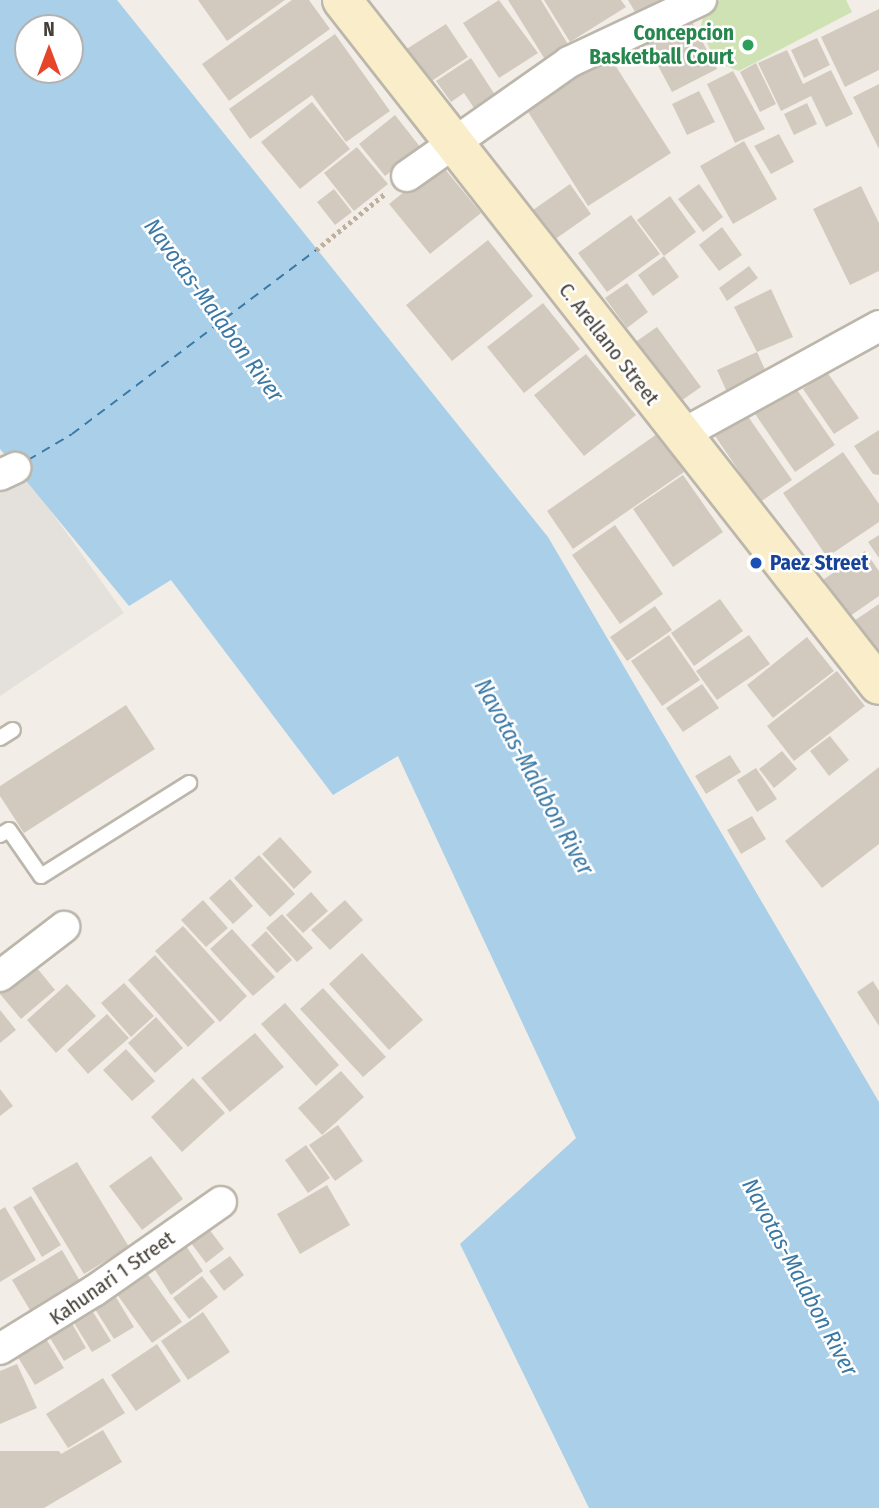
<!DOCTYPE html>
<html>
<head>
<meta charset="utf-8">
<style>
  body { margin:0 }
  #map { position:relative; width:879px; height:1508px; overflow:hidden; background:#f2eee7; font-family:"Fira Sans Condensed",sans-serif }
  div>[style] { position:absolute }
  .industrial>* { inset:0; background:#e4e0dc }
  .green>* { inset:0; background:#cee2b3 }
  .water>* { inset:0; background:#a9cfe9 }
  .ferry>* { height:2px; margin-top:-1px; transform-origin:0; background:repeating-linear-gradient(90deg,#3a79a6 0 9px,transparent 0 16px) }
  .building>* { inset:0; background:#d2cabe }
  .path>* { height:4.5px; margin-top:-2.25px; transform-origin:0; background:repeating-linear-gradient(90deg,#bdb19d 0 3.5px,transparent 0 7px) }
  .roads { filter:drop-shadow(2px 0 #bcb6ab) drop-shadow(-2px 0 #bcb6ab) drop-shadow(0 2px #bcb6ab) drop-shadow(0 -2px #bcb6ab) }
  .service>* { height:14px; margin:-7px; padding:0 7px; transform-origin:7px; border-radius:7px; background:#fff }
  .minor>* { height:30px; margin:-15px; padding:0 15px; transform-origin:15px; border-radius:15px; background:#fff }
  .secondary>* { height:38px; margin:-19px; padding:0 19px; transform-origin:19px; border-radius:19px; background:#f9edca }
  .dots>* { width:19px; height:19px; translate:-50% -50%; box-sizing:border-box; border:4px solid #fff; border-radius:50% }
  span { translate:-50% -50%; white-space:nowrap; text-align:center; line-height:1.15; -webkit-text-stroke:5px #fff; paint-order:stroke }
  .leisure-label { font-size:21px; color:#27864d; font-weight:700 }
  .right { translate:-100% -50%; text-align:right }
  .street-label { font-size:21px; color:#443f37 }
  .transit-label { font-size:21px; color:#164399; font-weight:700 }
  .left { translate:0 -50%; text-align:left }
  .water-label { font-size:23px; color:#3a79a6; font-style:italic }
  .north { position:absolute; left:14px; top:14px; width:70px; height:70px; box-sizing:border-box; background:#fff; border:2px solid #b4b2af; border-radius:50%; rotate:0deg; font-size:19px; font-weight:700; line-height:28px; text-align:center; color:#443f37 }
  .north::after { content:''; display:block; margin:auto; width:24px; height:32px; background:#e6452a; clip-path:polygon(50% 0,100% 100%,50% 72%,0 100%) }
</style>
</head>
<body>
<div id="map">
  <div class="industrial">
    <div style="clip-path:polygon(25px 475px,124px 613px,0 696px,0 490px)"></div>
  </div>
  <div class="green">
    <div style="clip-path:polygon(720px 0,846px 0,852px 12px,739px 71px,716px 62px,700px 28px,706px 8px)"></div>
  </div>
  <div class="water">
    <div style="clip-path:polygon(evenodd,0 0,117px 0,548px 537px,879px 1102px,879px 1508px,589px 1508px,460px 1244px,576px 1138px,398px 756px,333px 795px,171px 580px,129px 606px,0 449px,0 0,28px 28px,70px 28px,70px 70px,28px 70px,28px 28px)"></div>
  </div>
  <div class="ferry">
    <div style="left:28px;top:460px;width:51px;rotate:-30.6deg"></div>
    <div style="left:72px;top:434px;width:306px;rotate:-37deg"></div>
  </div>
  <div class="building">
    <div style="clip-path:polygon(198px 0,285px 0,227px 41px)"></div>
    <div style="clip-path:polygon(292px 0,309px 0,330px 29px,229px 101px,202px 64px)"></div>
    <div style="clip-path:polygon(499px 0,538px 53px,499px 78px,463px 23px)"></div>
    <div style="clip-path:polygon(508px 0,541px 0,569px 46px,546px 61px)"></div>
    <div style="clip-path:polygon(544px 0,621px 0,626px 7px,570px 42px)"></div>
    <div style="clip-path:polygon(628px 0,684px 0,641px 22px)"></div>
    <div style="clip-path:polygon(879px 9px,879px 70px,845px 87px,821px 37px)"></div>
    <div style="clip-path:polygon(691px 20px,717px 69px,672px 92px,646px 43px)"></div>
    <div style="clip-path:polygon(446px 24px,468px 57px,427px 84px,405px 50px)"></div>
    <div style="clip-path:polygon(335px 34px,390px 111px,346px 142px,312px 95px,250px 139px,229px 109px)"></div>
    <div style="clip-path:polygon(817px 38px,830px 65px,804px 78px,791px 50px)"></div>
    <div style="clip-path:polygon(787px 50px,803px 84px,831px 70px,853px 114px,826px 127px,811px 96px,781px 111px,758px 63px)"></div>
    <div style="clip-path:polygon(608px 54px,671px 153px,588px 206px,525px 107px)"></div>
    <div style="clip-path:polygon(471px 58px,501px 104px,480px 117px,464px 93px,451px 102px,436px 81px)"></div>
    <div style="clip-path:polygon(756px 63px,776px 104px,760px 112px,740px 72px)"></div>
    <div style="clip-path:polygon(733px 71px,765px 129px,735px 143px,707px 84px)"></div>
    <div style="clip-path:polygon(879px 84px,879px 149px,853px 97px)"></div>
    <div style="clip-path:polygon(699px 91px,715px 122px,687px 135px,672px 104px)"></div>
    <div style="clip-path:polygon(312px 102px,350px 149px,300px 189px,261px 142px)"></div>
    <div style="clip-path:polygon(807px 103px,817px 124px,794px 135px,784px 114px)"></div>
    <div style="clip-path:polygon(395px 115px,421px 148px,385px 176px,359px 144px)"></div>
    <div style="clip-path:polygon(779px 134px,794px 162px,771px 174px,754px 146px)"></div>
    <div style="clip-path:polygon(744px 141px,777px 199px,733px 224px,700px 166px)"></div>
    <div style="clip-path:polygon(357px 147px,388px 184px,354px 211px,324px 173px)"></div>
    <div style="clip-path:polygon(440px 163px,481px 213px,430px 254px,389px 204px)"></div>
    <div style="clip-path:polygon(570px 184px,591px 214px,554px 240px,533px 210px)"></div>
    <div style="clip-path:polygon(699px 184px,723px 217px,703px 232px,678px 199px)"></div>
    <div style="clip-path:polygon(861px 186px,879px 223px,879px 271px,850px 285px,813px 209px)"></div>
    <div style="clip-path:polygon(334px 189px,352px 212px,335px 225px,317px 202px)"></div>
    <div style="clip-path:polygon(670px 196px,696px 232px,664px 256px,637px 220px)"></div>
    <div style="clip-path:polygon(631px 215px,660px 254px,607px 292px,578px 253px)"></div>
    <div style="clip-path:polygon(722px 227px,742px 255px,719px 271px,699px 245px)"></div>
    <div style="clip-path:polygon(488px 240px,533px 296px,452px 361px,406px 305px)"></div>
    <div style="clip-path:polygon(664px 256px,679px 277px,653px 296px,638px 275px)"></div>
    <div style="clip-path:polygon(749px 266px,758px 278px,727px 301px,719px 288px)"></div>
    <div style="clip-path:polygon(627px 283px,648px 312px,627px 328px,605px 298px)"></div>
    <div style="clip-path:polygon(771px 289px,793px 337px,757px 352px,734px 307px)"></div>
    <div style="clip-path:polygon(543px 303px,580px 349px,524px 393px,487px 347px)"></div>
    <div style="clip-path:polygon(657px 327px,701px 387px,678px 403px,634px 343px)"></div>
    <div style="clip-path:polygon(757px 352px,771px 383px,731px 401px,717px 370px)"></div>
    <div style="clip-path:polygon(586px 354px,636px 415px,584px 456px,534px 395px)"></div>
    <div style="clip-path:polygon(827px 372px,859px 418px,834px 434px,803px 389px)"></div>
    <div style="clip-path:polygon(791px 381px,835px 445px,795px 472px,751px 408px)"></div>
    <div style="clip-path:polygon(743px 409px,792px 480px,760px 502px,711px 430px)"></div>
    <div style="clip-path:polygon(879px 430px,879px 475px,873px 474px,854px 446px)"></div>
    <div style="clip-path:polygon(657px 434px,684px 472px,573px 549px,547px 511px)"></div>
    <div style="clip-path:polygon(843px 452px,879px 504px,879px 522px,827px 557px,783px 493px)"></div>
    <div style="clip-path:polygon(683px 475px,723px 532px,673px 567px,633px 509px)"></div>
    <div style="clip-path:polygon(615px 525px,663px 594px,620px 624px,572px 555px)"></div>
    <div style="clip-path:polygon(879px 535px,879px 558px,868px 542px)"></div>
    <div style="clip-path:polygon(865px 551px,879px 571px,879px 596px,840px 623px,814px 586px)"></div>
    <div style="clip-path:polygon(720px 599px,743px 631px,694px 666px,671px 633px)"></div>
    <div style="clip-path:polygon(879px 604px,879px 654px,865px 663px,842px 629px)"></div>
    <div style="clip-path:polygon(655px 606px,672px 630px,627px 661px,610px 637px)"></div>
    <div style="clip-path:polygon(669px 635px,700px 680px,662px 706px,631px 661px)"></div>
    <div style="clip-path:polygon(749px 635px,770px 664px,717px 700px,696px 671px)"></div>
    <div style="clip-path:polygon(807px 637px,834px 671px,773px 718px,747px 685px)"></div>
    <div style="clip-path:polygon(837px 671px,865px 706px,794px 761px,767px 726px)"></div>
    <div style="clip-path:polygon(702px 684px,719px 708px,683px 732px,666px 708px)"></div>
    <div style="clip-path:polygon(126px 705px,155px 749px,24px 833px,0 796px,0 786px)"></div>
    <div style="clip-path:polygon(830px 736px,849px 760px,829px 776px,810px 751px)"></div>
    <div style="clip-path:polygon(782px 751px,797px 769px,774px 788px,759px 769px)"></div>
    <div style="clip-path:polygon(730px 755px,741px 772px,706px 794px,695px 776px)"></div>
    <div style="clip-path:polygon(879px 767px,879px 844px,822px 888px,785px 841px)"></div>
    <div style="clip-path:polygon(756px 768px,777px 799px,757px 812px,737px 780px)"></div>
    <div style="clip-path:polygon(752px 816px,766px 839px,741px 854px,727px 830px)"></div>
    <div style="clip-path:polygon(280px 837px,312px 872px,294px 889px,262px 854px)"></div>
    <div style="clip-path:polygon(259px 855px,295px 894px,270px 917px,234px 878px)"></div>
    <div style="clip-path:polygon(230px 879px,253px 906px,233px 924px,209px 898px)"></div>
    <div style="clip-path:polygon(311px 892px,328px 911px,303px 933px,286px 915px)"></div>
    <div style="clip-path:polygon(203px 900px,228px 928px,206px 947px,181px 920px)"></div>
    <div style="clip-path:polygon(345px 900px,363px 920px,330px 950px,311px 930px)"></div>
    <div style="clip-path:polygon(282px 914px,313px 948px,297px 962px,266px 928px)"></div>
    <div style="clip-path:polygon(183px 926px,247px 996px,220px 1022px,155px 951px)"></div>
    <div style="clip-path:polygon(232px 929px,275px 977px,253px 996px,210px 949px)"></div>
    <div style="clip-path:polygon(266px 931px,292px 960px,277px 973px,251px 945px)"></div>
    <div style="clip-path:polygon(362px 953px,423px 1020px,389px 1050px,329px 984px)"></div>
    <div style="clip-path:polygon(155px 955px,215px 1022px,188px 1047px,128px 980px)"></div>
    <div style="clip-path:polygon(28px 957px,55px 990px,21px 1019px,0 994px,0 979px)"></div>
    <div style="clip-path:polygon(873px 981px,879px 991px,879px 1026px,857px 992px)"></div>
    <div style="clip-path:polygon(124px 983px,154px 1016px,131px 1037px,101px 1003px)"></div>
    <div style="clip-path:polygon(67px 984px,96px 1016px,56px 1053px,27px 1020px)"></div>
    <div style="clip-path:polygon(323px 988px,386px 1057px,363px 1077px,300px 1009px)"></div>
    <div style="clip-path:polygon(285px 1003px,339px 1065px,316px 1086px,261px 1024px)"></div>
    <div style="clip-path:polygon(0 1010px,16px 1030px,0 1043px)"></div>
    <div style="clip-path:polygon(107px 1014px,129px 1038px,88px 1074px,67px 1050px)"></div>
    <div style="clip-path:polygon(156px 1017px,183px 1048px,155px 1073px,128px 1043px)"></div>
    <div style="clip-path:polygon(255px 1033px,284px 1067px,230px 1112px,201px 1078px)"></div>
    <div style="clip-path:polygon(126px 1049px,155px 1081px,132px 1101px,103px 1070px)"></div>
    <div style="clip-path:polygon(341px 1071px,364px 1097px,322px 1135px,298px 1108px)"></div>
    <div style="clip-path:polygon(193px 1078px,225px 1113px,182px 1152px,151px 1117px)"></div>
    <div style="clip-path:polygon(0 1089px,13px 1106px,0 1116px)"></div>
    <div style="clip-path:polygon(338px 1125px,363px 1161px,335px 1181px,309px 1145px)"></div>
    <div style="clip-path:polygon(306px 1145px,330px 1178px,308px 1193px,285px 1160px)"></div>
    <div style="clip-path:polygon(151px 1156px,183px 1199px,142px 1230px,109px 1186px)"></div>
    <div style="clip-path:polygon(77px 1162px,129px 1247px,84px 1274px,32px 1188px)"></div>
    <div style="clip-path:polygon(327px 1185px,350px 1225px,300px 1254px,277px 1214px)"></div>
    <div style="clip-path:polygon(31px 1196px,61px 1245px,42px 1257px,13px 1207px)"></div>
    <div style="clip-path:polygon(5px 1207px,36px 1260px,0 1282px,0 1210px)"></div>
    <div style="clip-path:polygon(203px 1221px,224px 1249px,206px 1263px,185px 1235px)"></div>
    <div style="clip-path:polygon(182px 1240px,203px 1271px,171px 1295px,148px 1259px)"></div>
    <div style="clip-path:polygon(62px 1250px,80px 1281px,30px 1310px,12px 1280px)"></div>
    <div style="clip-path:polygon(230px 1256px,244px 1275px,224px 1291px,209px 1271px)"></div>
    <div style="clip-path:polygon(141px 1265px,182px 1322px,152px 1343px,111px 1286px)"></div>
    <div style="clip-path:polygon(202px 1276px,218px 1297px,189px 1319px,173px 1298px)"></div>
    <div style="clip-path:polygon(114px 1294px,134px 1327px,114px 1339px,93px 1306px)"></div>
    <div style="clip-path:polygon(90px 1307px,111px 1341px,92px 1352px,71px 1318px)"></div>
    <div style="clip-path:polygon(203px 1312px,230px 1352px,188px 1380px,161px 1341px)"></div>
    <div style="clip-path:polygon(70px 1320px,86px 1348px,64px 1361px,47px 1333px)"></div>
    <div style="clip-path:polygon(43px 1334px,64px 1368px,35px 1385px,14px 1351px)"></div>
    <div style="clip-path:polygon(157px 1344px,181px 1381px,136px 1411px,111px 1375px)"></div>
    <div style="clip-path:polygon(17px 1364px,37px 1408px,0 1424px,0 1371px)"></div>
    <div style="clip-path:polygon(103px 1378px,125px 1413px,68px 1448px,46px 1414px)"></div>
    <div style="clip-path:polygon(103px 1430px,122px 1462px,44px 1508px,0 1508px,0 1451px,59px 1451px,61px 1454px)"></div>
  </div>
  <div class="path">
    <div style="left:316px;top:250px;width:90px;rotate:-39.2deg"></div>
  </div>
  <div class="roads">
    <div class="service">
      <div style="left:0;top:738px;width:15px;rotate:-32deg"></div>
      <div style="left:0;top:835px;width:10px;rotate:-29deg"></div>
      <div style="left:9px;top:830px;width:56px;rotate:55.2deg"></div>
      <div style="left:41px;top:876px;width:175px;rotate:-32.1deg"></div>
    </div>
    <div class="minor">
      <div style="left:407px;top:176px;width:198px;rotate:-35.1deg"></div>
      <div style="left:569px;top:62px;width:146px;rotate:-25.2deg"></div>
      <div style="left:681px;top:435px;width:226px;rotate:-28.8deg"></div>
      <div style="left:0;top:475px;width:17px;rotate:-25deg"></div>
      <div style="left:0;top:976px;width:81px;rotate:-37.4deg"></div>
      <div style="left:0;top:1349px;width:110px;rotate:-31.7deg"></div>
      <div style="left:94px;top:1291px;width:155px;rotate:-35deg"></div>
    </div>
    <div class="secondary">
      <div style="left:342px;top:0;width:870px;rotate:51.91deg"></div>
    </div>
  </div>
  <div class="dots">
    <div style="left:748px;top:45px;background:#2e9e5b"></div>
    <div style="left:756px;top:563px;background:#1a4fb4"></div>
  </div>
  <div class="leisure-label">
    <span class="right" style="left:734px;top:45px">Concepcion<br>Basketball Court</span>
  </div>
  <div class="street-label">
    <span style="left:609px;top:344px;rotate:52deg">C. Arellano Street</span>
    <span style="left:112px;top:1278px;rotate:-35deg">Kahunari 1 Street</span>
  </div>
  <div class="transit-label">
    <span class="left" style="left:770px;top:563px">Paez Street</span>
  </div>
  <div class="water-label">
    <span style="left:214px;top:310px;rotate:54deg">Navotas-Malabon River</span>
    <span style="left:534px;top:777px;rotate:61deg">Navotas-Malabon River</span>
    <span style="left:800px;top:1277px;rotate:62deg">Navotas-Malabon River</span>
  </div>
  <div class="north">N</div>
</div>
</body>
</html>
